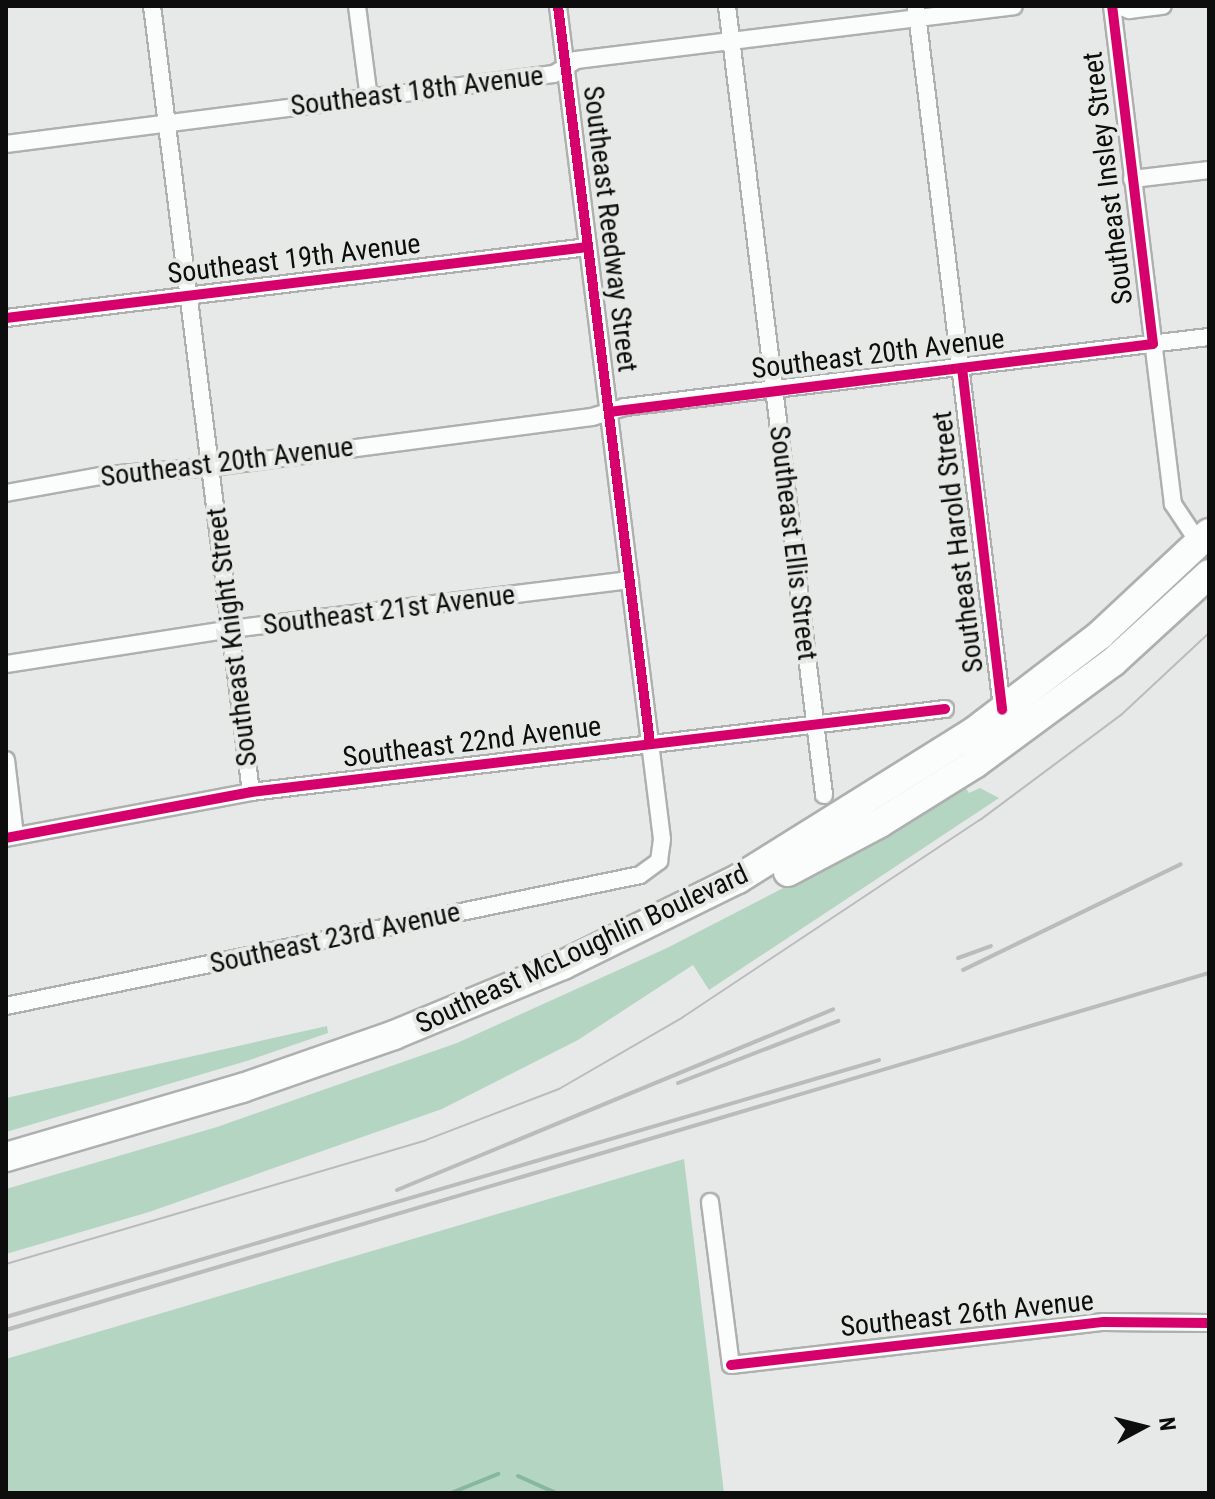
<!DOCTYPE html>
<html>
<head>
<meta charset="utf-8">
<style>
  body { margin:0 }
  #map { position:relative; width:1215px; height:1499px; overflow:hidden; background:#e7e9e8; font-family:"Roboto Condensed",sans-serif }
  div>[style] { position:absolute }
  .green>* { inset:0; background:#b5d5c3 }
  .stream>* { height:4px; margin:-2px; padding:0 2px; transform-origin:2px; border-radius:2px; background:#86b89d }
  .roads { filter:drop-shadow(2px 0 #aeb0af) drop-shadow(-2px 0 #aeb0af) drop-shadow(0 2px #aeb0af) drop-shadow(0 -2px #aeb0af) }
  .minor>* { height:16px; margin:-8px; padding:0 8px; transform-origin:8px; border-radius:8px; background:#fbfcfc }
  .trunk>* { height:28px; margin:-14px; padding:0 14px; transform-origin:14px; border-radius:14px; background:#fbfcfc }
  .tram>* { height:2px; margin:-1px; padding:0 1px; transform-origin:1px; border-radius:1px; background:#babbba }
  .rail>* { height:4px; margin:-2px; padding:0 2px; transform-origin:2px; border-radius:2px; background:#babbba }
  .cycleway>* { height:10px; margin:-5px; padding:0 5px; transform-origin:5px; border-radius:5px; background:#d6006c }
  span { translate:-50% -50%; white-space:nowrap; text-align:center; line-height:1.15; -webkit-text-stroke:8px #e6eae7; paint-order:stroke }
  .street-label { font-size:28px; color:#0c0d0c }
  .frame { position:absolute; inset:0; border:8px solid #0c0d0c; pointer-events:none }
  .north { position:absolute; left:1103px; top:1387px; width:80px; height:80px; -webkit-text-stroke:6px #e6eae7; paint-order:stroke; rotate:83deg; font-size:22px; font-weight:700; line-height:32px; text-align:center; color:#0c0d0c }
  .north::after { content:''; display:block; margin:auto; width:28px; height:36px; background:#0c0d0c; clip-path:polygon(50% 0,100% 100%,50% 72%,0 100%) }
</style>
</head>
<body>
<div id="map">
  <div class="green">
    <div style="clip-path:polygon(964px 785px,969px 793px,980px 788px,999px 798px,709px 990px,693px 965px,578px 1040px,442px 1109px,149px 1212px,6px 1254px,6px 1189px,217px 1127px,457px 1043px,667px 948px,878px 839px)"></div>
    <div style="clip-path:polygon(327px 1026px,328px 1033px,250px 1060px,6px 1132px,6px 1098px)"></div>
    <div style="clip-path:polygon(684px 1159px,724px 1493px,6px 1493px,6px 1359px)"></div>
  </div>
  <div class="stream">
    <div style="left:518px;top:1476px;width:42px;rotate:24.1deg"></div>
    <div style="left:451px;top:1493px;width:51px;rotate:-22deg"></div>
  </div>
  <div class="roads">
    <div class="minor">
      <div style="left:152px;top:6px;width:792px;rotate:82.82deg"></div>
      <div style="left:357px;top:6px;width:93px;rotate:82.6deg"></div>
      <div style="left:727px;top:6px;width:795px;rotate:82.99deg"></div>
      <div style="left:916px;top:6px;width:715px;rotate:83.01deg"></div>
      <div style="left:1112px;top:6px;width:502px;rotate:83.02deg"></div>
      <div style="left:1173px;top:504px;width:47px;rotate:56.3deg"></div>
      <div style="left:1119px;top:6px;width:11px;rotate:22deg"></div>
      <div style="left:1129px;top:10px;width:34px;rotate:-7deg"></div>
      <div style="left:6px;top:144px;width:552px;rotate:-7.28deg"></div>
      <div style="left:554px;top:74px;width:26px;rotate:-32deg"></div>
      <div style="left:576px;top:60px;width:441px;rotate:-7deg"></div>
      <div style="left:1132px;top:179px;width:78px;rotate:-6.7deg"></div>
      <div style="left:6px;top:318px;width:586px;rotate:-6.96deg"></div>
      <div style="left:6px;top:493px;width:102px;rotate:-10.2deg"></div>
      <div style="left:106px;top:475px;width:106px;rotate:-4.3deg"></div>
      <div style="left:212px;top:467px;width:383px;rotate:-7.5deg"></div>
      <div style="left:592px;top:417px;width:34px;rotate:-17deg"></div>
      <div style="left:625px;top:407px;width:588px;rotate:-6.84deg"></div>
      <div style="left:6px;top:664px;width:228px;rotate:-8.8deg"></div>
      <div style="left:231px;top:629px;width:402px;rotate:-7deg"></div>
      <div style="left:6px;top:760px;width:76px;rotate:83.2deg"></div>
      <div style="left:6px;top:838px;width:249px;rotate:-10.6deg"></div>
      <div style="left:251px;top:792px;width:699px;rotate:-6.82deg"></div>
      <div style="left:6px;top:1006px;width:647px;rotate:-11.67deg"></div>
      <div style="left:640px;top:875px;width:24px;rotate:-36deg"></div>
      <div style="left:659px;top:861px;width:22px;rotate:-82deg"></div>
      <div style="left:662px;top:839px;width:839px;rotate:-97.12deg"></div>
      <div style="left:710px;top:1202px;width:164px;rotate:82.7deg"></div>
      <div style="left:731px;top:1365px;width:375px;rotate:-6.6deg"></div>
      <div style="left:1104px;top:1322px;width:105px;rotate:0.5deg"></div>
    </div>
    <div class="trunk">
      <div style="left:788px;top:872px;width:104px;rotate:-28deg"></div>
      <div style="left:880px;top:823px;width:113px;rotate:-32deg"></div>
      <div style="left:976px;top:763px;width:170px;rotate:-36.4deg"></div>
      <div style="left:1113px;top:662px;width:130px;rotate:-42.5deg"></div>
      <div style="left:6px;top:1157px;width:246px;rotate:-16.3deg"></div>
      <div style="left:242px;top:1088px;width:161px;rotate:-19.2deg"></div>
      <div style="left:394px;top:1035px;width:183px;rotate:-22.5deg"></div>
      <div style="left:563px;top:965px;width:195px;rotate:-26.2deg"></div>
      <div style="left:738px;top:879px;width:276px;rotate:-32deg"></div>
      <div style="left:972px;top:733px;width:161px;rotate:-37.4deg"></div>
      <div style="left:1100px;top:635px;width:149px;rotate:-43.1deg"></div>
    </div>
  </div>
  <div class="tram">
    <div style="left:6px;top:1264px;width:438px;rotate:-16.4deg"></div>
    <div style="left:426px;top:1140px;width:142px;rotate:-21deg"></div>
    <div style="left:559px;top:1089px;width:143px;rotate:-30.1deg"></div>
    <div style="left:683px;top:1017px;width:356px;rotate:-33.6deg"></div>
    <div style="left:980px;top:820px;width:177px;rotate:-36.7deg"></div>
    <div style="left:1122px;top:714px;width:119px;rotate:-43deg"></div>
  </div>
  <div class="rail">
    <div style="left:958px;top:958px;width:35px;rotate:-20deg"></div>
    <div style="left:963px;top:970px;width:242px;rotate:-25.9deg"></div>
    <div style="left:678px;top:1083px;width:172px;rotate:-21.2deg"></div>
    <div style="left:397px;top:1190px;width:472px;rotate:-22.5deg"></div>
    <div style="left:6px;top:1317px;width:910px;rotate:-16.4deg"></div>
    <div style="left:6px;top:1330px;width:1255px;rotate:-16.53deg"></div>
  </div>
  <div class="cycleway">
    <div style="left:558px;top:6px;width:744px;rotate:82.89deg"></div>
    <div style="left:6px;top:318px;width:586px;rotate:-6.96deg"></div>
    <div style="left:962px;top:368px;width:344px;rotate:83.3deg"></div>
    <div style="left:609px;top:412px;width:548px;rotate:-7.13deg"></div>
    <div style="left:1153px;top:344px;width:340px;rotate:-96.9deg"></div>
    <div style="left:6px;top:838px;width:249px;rotate:-10.6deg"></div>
    <div style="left:251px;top:792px;width:699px;rotate:-6.82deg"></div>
    <div style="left:731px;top:1365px;width:375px;rotate:-6.6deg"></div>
    <div style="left:1104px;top:1322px;width:105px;rotate:0.5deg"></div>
  </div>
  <div class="street-label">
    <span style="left:417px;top:91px;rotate:-7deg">Southeast 18th Avenue</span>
    <span style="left:1108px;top:178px;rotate:-97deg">Southeast Insley Street</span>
    <span style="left:610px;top:229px;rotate:83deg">Southeast Reedway Street</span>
    <span style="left:294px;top:259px;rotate:-7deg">Southeast 19th Avenue</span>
    <span style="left:878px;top:354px;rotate:-7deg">Southeast 20th Avenue</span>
    <span style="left:227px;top:462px;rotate:-7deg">Southeast 20th Avenue</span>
    <span style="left:958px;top:542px;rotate:-97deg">Southeast Harold Street</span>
    <span style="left:793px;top:543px;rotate:83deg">Southeast Ellis Street</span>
    <span style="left:389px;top:610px;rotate:-7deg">Southeast 21st Avenue</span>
    <span style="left:232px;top:637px;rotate:-97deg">Southeast Knight Street</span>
    <span style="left:472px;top:742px;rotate:-7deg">Southeast 22nd Avenue</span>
    <span style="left:335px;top:938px;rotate:-12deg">Southeast 23rd Avenue</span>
    <span style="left:582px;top:949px;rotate:-25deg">Southeast McLoughlin Boulevard</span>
    <span style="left:967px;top:1314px;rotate:-6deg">Southeast 26th Avenue</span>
  </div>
  <div class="frame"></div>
  <div class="north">N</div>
</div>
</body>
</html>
